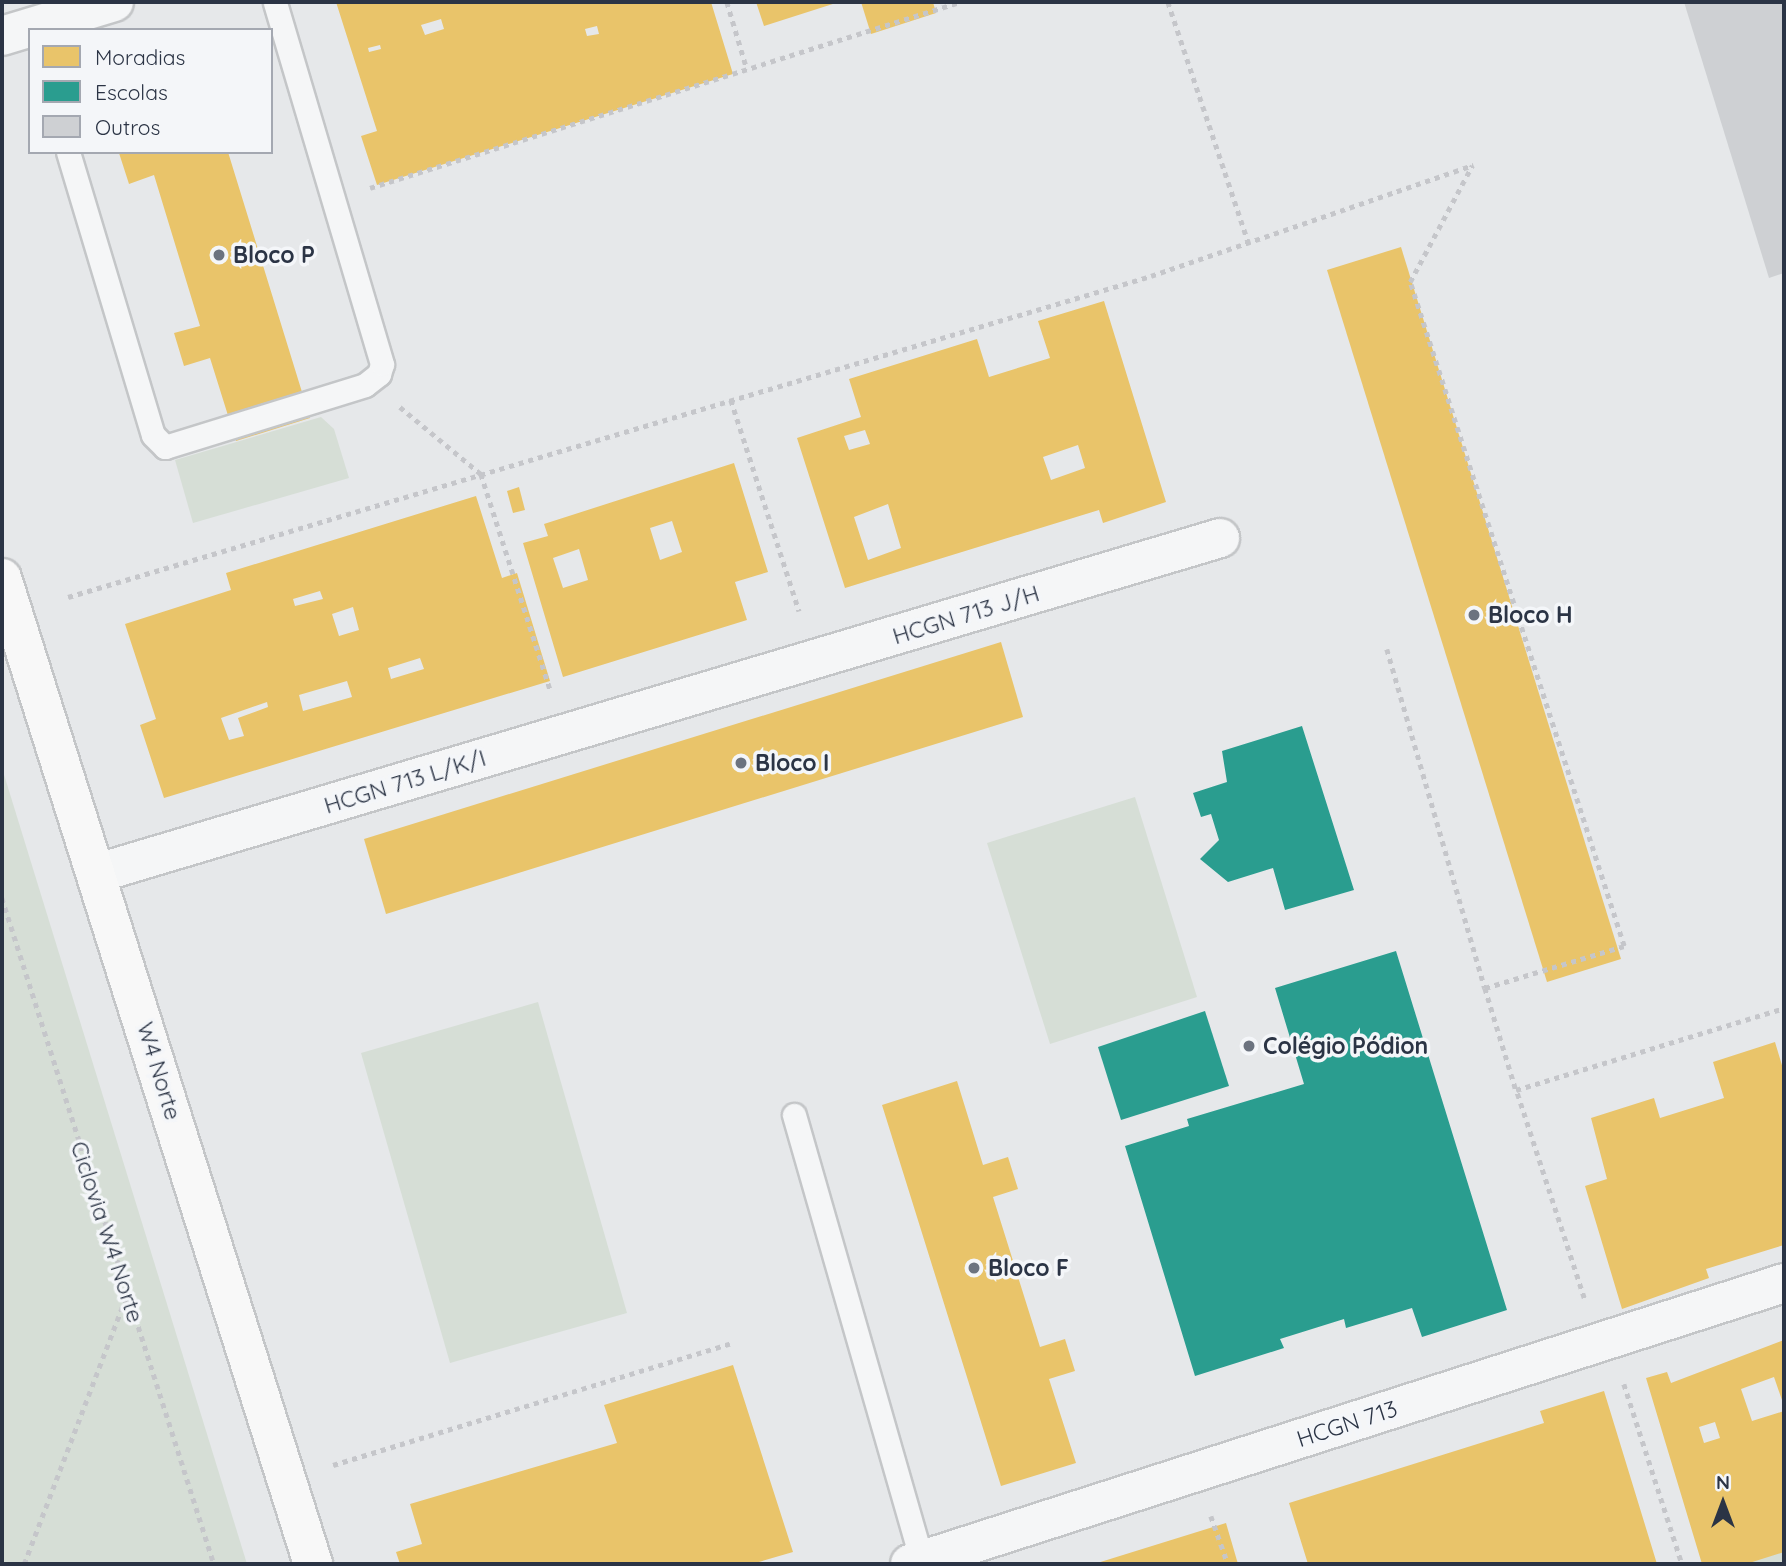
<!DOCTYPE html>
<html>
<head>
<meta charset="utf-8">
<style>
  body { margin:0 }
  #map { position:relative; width:1786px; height:1566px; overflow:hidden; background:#e6e8ea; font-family:Quicksand,sans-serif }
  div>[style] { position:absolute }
  .green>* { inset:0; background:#d6ded6 }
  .homes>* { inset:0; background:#e9c46a }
  .schools>* { inset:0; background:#2a9d8f }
  .building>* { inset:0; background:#ced0d3 }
  .path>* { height:4.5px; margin-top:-2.25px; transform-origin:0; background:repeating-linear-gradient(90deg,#c5c6ca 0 5px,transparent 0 10px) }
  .roads { filter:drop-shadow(2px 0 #c4c6c8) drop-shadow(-2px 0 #c4c6c8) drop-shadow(0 2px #c4c6c8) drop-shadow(0 -2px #c4c6c8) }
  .service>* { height:23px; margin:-11.5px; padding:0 11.5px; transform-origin:11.5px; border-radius:11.5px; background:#f5f6f7 }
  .minor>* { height:38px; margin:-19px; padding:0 19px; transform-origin:19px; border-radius:19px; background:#f5f6f7 }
  .secondary>* { height:38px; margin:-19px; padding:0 19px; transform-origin:19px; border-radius:19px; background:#f8f8f8 }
  .dots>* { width:19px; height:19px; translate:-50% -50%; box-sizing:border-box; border:4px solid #f4f6f9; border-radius:50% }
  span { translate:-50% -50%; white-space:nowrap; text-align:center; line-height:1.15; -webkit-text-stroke:7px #f4f6f9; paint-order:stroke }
  .poi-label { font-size:23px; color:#2b3445; font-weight:700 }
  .left { translate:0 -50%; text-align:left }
  .street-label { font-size:23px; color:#2b3445 }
  .frame { position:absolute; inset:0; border:4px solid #2b3445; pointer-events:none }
  .legend { position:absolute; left:28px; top:28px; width:245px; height:126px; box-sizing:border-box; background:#f4f6f9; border:2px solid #a4a8b1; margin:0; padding:9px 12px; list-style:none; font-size:21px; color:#2b3445 }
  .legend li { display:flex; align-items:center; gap:14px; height:35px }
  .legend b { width:35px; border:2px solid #a4a8b1 }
  .north { position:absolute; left:1688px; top:1468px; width:70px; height:70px; -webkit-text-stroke:5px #f4f6f9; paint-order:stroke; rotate:0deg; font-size:19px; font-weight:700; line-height:28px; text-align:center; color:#2b3445 }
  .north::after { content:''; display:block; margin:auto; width:24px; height:32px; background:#2b3445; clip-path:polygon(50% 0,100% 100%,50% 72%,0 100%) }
</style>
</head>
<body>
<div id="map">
  <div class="green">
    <div style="clip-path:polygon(321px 417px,334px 429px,349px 478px,193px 523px,175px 460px)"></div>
    <div style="clip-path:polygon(2px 768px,247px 1564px,2px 1564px)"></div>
    <div style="clip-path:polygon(1135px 797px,1197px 997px,1050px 1044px,987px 843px)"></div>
    <div style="clip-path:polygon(538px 1002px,627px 1313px,450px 1363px,361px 1053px)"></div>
    <div style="clip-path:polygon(1784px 1549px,1784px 1564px,1738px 1564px,1771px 1554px)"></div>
  </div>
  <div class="homes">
    <div style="clip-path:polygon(evenodd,336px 2px,711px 2px,733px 74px,377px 185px,361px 136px,377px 131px,336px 2px,441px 19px,444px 29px,425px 35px,421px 25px,441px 19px,336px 2px,597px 26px,599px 34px,587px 36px,585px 29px,597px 26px,336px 2px,380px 45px,381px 49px,369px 52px,368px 48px,380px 45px)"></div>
    <div style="clip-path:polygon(756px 2px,839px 2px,764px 26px)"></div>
    <div style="clip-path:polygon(861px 2px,933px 2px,936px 13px,871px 34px)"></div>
    <div style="clip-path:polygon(228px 152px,310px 418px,236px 441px,210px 358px,184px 366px,174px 333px,200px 326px,154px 175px,129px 184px,119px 153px)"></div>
    <div style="clip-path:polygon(1401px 247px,1621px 959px,1547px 982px,1327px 270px)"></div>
    <div style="clip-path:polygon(evenodd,1104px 301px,1166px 502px,1103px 523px,1099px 510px,845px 588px,797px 438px,861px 417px,849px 379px,977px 339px,989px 377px,1050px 358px,1038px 321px,1104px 301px,865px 430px,870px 444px,849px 450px,844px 436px,865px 430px,1104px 301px,1078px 445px,1085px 468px,1051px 480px,1043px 457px,1078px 445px,1104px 301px,888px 504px,901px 548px,868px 560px,854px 517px,888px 504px)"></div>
    <div style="clip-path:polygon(evenodd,734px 463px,768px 572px,735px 582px,747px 620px,563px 677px,523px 543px,548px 536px,544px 524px,734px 463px,672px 521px,682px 552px,660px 560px,650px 528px,672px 521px,734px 463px,579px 549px,588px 580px,563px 588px,553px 558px,579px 549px)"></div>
    <div style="clip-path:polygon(519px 487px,525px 510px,513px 513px,507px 491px)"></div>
    <div style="clip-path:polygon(evenodd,476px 496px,502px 578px,517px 573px,550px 681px,164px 798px,140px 725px,156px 719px,125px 624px,231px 590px,226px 573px,476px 496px,320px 591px,323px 599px,295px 606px,293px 599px,320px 591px,476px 496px,353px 607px,359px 630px,339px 636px,332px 614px,353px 607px,476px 496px,420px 658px,424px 669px,391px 679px,388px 668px,420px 658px,476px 496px,347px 681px,352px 697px,303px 711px,299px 695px,347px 681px,476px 496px,267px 702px,268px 707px,238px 718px,244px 736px,229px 740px,221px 718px,267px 702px)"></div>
    <div style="clip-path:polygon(1001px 642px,1023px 717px,386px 914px,364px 839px)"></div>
    <div style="clip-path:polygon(1775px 1042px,1784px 1072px,1784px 1245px,1706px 1269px,1709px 1278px,1622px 1309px,1585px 1186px,1607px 1179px,1591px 1118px,1654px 1098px,1660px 1118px,1724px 1098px,1713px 1062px)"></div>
    <div style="clip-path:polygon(957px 1081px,983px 1165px,1008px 1157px,1018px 1189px,993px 1197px,1040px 1347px,1065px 1339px,1075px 1371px,1049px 1379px,1076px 1463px,1001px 1486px,882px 1105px)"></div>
    <div style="clip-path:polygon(evenodd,1784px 1340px,1784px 1406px,1774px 1377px,1741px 1389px,1752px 1421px,1784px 1411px,1784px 1552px,1746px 1564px,1702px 1564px,1646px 1378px,1667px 1372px,1671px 1383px,1784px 1340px,1715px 1422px,1720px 1438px,1704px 1443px,1699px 1427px,1715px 1422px)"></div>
    <div style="clip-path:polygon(733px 1365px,793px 1552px,752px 1564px,400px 1564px,396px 1552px,422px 1544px,410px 1504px,617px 1443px,604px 1405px)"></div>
    <div style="clip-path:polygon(1604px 1391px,1657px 1564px,1308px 1564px,1289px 1503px,1544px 1423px,1540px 1411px)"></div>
    <div style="clip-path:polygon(1226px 1523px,1238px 1564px,1094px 1564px)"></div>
  </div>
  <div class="schools">
    <div style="clip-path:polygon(1302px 726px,1354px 890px,1285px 910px,1273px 868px,1228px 882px,1200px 859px,1219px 840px,1211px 814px,1201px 817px,1193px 793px,1227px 782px,1222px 751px)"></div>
    <div style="clip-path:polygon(1396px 951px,1507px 1310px,1422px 1337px,1412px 1308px,1346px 1328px,1344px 1319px,1280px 1339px,1284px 1348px,1195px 1376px,1125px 1146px,1189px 1126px,1187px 1119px,1304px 1084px,1275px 988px)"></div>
    <div style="clip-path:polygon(1205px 1011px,1229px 1086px,1121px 1120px,1098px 1047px)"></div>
  </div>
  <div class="building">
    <div style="clip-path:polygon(1684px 2px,1784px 2px,1784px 273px,1769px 278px)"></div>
  </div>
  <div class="path">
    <div style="left:727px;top:2px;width:70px;rotate:73.4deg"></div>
    <div style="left:1168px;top:2px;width:255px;rotate:71.5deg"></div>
    <div style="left:370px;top:188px;width:619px;rotate:-17.5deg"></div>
    <div style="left:731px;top:400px;width:222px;rotate:72.1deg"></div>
    <div style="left:400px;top:407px;width:105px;rotate:39.6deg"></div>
    <div style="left:481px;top:474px;width:226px;rotate:72.2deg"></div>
    <div style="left:68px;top:597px;width:1130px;rotate:-16.51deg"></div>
    <div style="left:1151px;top:276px;width:341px;rotate:-19deg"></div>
    <div style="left:1387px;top:649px;width:353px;rotate:73.9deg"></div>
    <div style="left:1485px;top:988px;width:145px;rotate:-16.8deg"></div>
    <div style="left:1624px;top:946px;width:698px;rotate:-107.86deg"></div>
    <div style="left:1410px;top:282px;width:132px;rotate:-61.9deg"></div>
    <div style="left:2px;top:898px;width:699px;rotate:72.34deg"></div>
    <div style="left:1485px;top:988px;width:107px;rotate:73.1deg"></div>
    <div style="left:1584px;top:1298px;width:219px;rotate:-108.1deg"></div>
    <div style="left:1516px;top:1090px;width:280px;rotate:-17deg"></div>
    <div style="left:1624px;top:1384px;width:189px;rotate:72.1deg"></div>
    <div style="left:333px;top:1465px;width:415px;rotate:-17deg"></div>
    <div style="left:1211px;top:1516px;width:51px;rotate:70.5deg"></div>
    <div style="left:24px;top:1564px;width:289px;rotate:-69.1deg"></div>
  </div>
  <div class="roads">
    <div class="service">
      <div style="left:68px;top:152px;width:295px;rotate:73.3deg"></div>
      <div style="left:153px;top:435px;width:17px;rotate:45deg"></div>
      <div style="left:165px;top:447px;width:209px;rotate:-17.2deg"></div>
      <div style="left:365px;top:385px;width:18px;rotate:-38deg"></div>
      <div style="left:379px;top:374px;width:10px;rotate:-73deg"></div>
      <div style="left:382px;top:364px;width:377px;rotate:-106.5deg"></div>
      <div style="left:794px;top:1115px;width:463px;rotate:74deg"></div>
    </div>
    <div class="minor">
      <div style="left:2px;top:36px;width:117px;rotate:-16.9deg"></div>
      <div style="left:98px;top:873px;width:1171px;rotate:-16.62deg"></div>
      <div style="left:910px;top:1564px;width:918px;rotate:-17.82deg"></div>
    </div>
    <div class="secondary">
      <div style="left:2px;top:578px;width:1034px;rotate:72.49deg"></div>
    </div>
  </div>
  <div class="dots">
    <div style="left:219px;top:255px;background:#6c737f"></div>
    <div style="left:1474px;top:615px;background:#6c737f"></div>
    <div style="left:741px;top:763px;background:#6c737f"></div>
    <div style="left:1249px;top:1046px;background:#6c737f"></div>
    <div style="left:974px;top:1268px;background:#6c737f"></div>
  </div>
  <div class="poi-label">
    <span class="left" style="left:233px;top:255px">Bloco P</span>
    <span class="left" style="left:1488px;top:615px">Bloco H</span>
    <span class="left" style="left:755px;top:763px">Bloco I</span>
    <span class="left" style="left:1263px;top:1046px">Colégio Pódion</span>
    <span class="left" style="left:988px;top:1268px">Bloco F</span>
  </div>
  <div class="street-label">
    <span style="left:966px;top:615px;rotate:-17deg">HCGN 713 J/H</span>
    <span style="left:405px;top:782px;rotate:-17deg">HCGN 713 L/K/I</span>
    <span style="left:159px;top:1071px;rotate:73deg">W4 Norte</span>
    <span style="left:107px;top:1232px;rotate:72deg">Ciclovia W4 Norte</span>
    <span style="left:1347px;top:1424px;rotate:-18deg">HCGN 713</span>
  </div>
  <div class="frame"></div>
  <ul class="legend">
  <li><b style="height:19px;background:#e9c46a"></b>Moradias</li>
  <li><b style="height:19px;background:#2a9d8f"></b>Escolas</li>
  <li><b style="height:19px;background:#ced0d3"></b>Outros</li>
  </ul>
  <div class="north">N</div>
</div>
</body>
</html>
